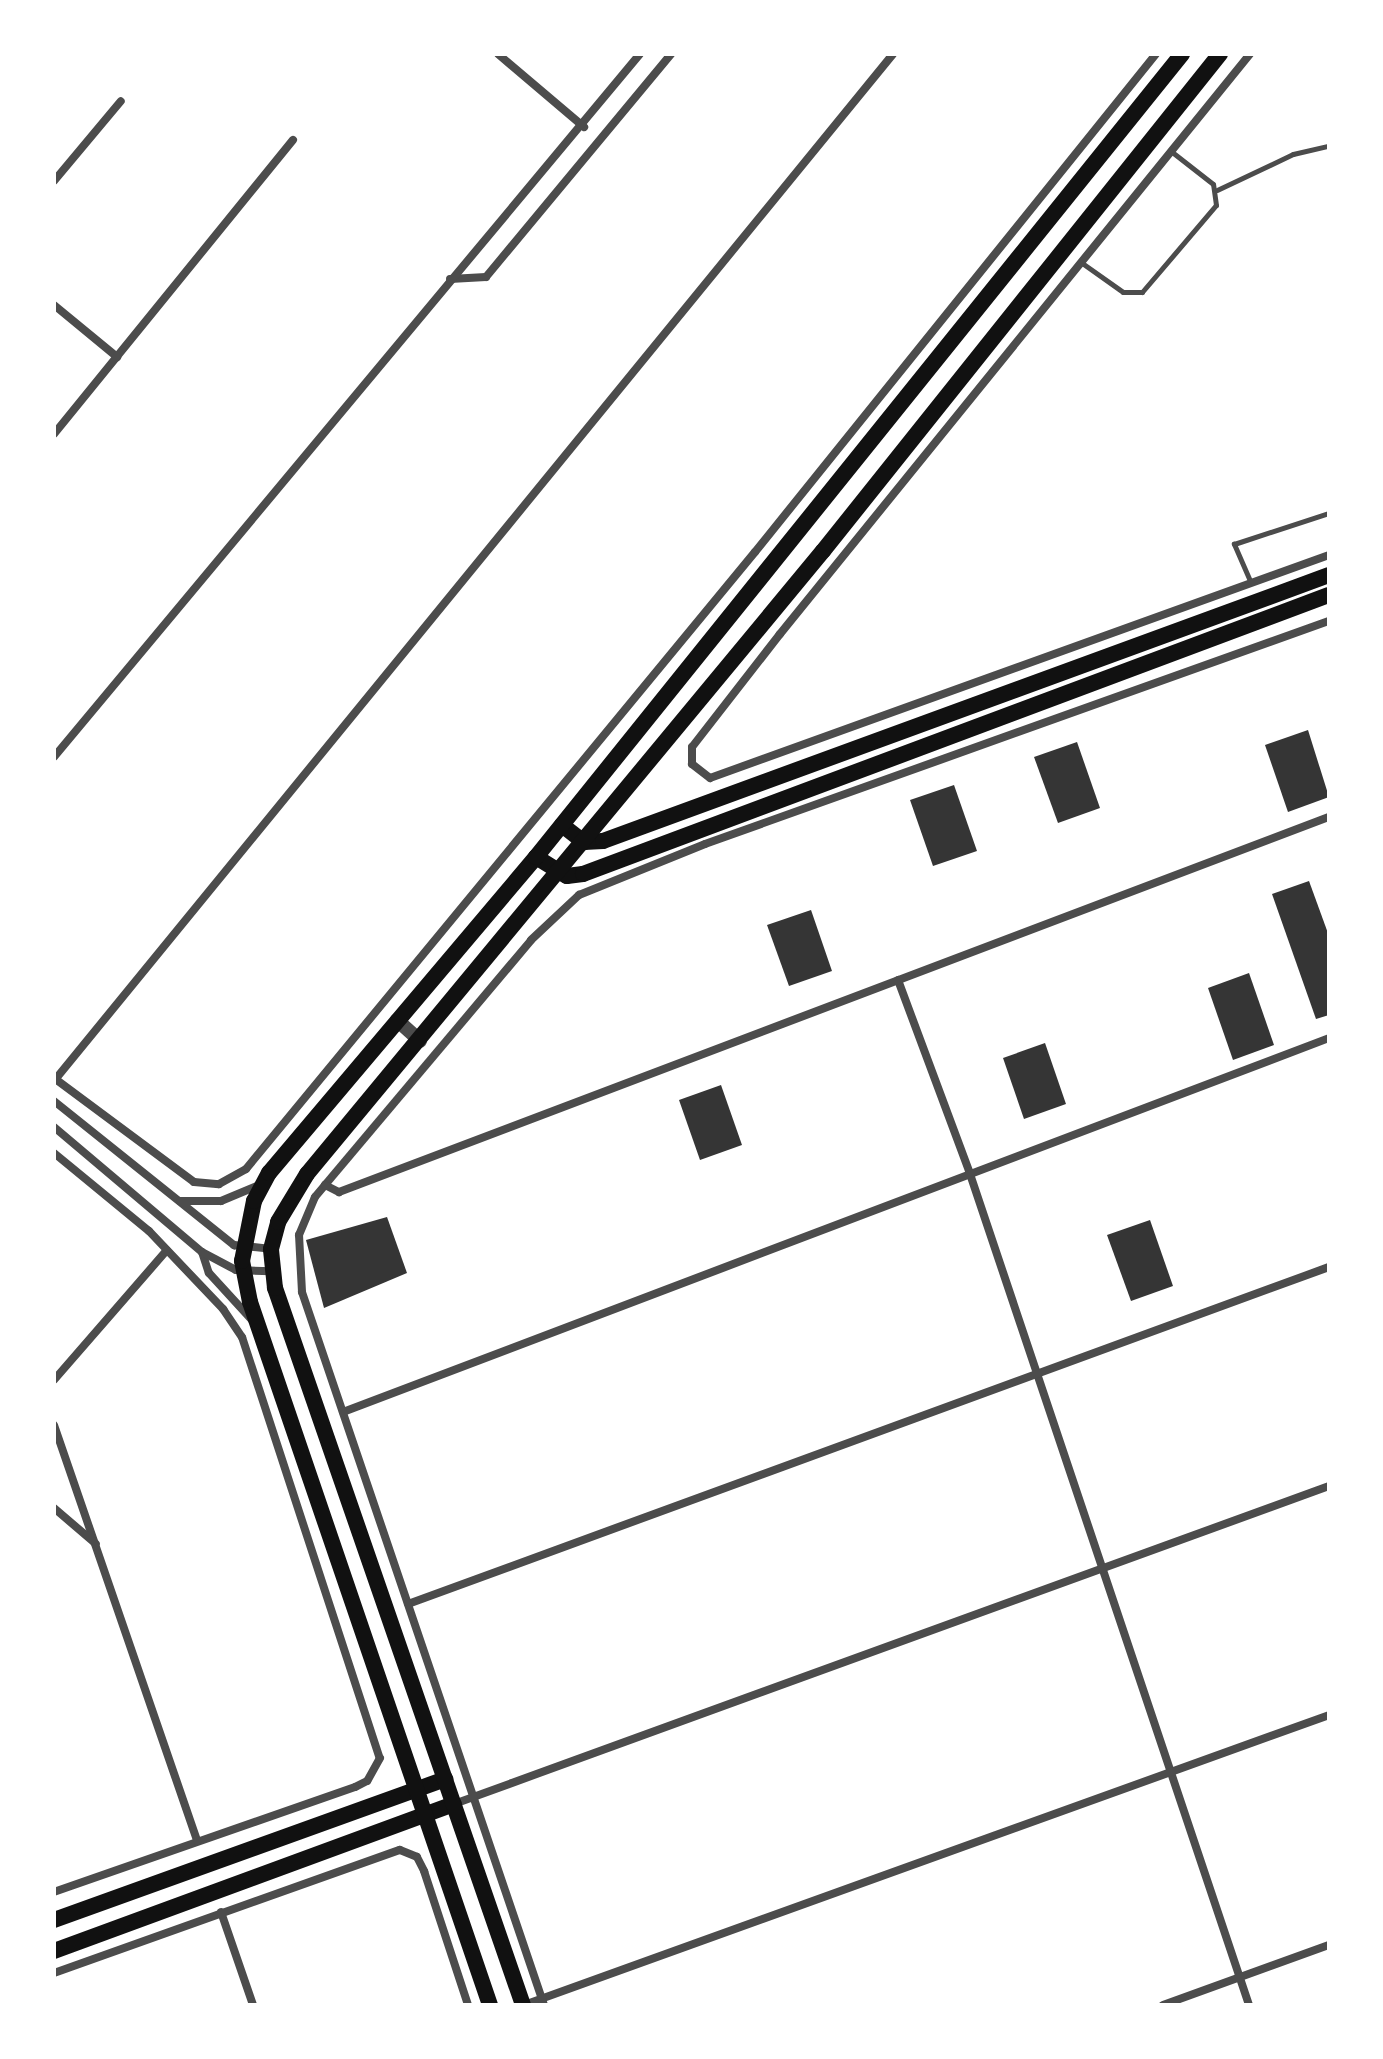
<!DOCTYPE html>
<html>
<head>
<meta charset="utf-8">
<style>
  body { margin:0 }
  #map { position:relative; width:1383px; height:2059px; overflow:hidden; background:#fff; font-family:"Varela Round",sans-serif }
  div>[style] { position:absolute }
  .building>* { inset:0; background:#353535 }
  .service>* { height:5px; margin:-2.5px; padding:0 2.5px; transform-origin:2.5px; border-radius:2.5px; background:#4c4c4c }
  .minor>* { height:8px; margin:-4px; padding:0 4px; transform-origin:4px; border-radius:4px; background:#4c4c4c }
  .tertiary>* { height:14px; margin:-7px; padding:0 7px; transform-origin:7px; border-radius:7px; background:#4c4c4c }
  .secondary>* { height:16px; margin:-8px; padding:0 8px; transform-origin:8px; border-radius:8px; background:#111 }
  span { translate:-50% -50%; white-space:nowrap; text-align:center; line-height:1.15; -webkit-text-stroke:6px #fff; paint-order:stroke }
  .frame { position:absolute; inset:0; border:56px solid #fff; pointer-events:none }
</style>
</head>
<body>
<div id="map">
  <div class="building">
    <div style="clip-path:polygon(1308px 730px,1329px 797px,1288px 812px,1265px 745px)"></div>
    <div style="clip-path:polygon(1077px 742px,1100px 808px,1058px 823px,1034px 757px)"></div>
    <div style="clip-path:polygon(954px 785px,977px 851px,933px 866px,910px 800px)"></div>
    <div style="clip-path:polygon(1309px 881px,1329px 936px,1329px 1015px,1316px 1019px,1272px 894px)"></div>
    <div style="clip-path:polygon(811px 910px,832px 971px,789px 986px,767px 925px)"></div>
    <div style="clip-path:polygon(1249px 973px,1274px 1045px,1233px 1060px,1208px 988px)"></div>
    <div style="clip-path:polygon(1045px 1043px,1066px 1104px,1024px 1119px,1003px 1058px)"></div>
    <div style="clip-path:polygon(721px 1085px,742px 1145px,700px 1160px,679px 1100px)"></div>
    <div style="clip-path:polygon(387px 1217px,407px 1273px,324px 1308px,306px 1240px)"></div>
    <div style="clip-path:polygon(1150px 1220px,1173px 1286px,1131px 1301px,1107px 1235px)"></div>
  </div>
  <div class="service">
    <div style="left:1217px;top:190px;width:84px;rotate:-25.3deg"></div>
    <div style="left:1293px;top:154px;width:37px;rotate:-13deg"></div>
    <div style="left:1082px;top:263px;width:50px;rotate:35.3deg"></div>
    <div style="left:1123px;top:292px;width:19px"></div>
    <div style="left:1142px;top:292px;width:114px;rotate:-49.6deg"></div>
    <div style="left:1216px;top:205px;width:21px;rotate:-98deg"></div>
    <div style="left:1213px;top:184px;width:52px;rotate:-142deg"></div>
    <div style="left:1251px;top:583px;width:43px;rotate:-113.6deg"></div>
    <div style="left:1234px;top:544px;width:100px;rotate:-18.1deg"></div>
  </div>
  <div class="minor">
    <div style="left:498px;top:54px;width:113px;rotate:40.3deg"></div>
    <div style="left:1250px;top:54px;width:747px;rotate:129.02deg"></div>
    <div style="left:780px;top:634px;width:143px;rotate:127.9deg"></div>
    <div style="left:692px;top:747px;width:17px;rotate:90deg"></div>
    <div style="left:692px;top:764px;width:23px;rotate:38deg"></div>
    <div style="left:710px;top:778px;width:658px;rotate:-19.81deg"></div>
    <div style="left:54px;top:181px;width:104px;rotate:-50.1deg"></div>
    <div style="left:450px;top:279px;width:36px;rotate:-3deg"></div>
    <div style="left:486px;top:277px;width:290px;rotate:-50.3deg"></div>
    <div style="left:54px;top:305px;width:82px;rotate:39.5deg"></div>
    <div style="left:54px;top:434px;width:379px;rotate:-50.9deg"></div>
    <div style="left:54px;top:757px;width:915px;rotate:-50.19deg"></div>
    <div style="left:898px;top:980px;width:204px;rotate:69.6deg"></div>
    <div style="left:969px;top:1171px;width:880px;rotate:71.44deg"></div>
    <div style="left:54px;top:1078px;width:174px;rotate:36.6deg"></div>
    <div style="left:194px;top:1182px;width:25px;rotate:5deg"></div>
    <div style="left:219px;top:1184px;width:31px;rotate:-29deg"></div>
    <div style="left:246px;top:1169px;width:800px;rotate:-50.48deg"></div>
    <div style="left:755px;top:552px;width:639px;rotate:-51.16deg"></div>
    <div style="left:54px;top:1081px;width:1326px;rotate:-50.75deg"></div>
    <div style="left:54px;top:1101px;width:231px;rotate:38.7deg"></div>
    <div style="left:234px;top:1245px;width:37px;rotate:6deg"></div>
    <div style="left:54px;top:1127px;width:194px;rotate:40.2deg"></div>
    <div style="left:202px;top:1252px;width:22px;rotate:72deg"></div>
    <div style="left:209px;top:1273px;width:65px;rotate:47.5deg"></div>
    <div style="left:54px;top:1153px;width:123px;rotate:39.4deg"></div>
    <div style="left:149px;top:1231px;width:108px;rotate:46.5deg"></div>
    <div style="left:223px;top:1309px;width:34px;rotate:56deg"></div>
    <div style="left:242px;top:1337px;width:443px;rotate:71.9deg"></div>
    <div style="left:380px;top:1758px;width:26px;rotate:119deg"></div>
    <div style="left:367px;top:1781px;width:13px;rotate:153deg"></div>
    <div style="left:355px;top:1787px;width:319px;rotate:160.8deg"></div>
    <div style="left:325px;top:1185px;width:320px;rotate:-49.9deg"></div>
    <div style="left:531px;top:940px;width:66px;rotate:-43.2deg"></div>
    <div style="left:579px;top:895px;width:136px;rotate:-22deg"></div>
    <div style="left:705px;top:844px;width:663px;rotate:-19.67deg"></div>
    <div style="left:180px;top:1201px;width:41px"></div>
    <div style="left:221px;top:1201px;width:41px;rotate:-22.8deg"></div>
    <div style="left:202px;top:1252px;width:38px;rotate:28deg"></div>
    <div style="left:236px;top:1270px;width:35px;rotate:2deg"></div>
    <div style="left:54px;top:1380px;width:172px;rotate:-49deg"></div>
    <div style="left:343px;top:1412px;width:1055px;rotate:-20.77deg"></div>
    <div style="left:54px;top:1425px;width:440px;rotate:71deg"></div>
    <div style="left:54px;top:1508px;width:55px;rotate:40.6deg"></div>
    <div style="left:408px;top:1604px;width:981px;rotate:-20.1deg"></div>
    <div style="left:454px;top:1804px;width:931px;rotate:-19.97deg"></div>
    <div style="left:221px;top:1912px;width:98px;rotate:71deg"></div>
    <div style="left:54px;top:1973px;width:367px;rotate:-19.6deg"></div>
    <div style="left:400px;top:1850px;width:18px;rotate:22deg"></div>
    <div style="left:417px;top:1857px;width:16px;rotate:63deg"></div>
    <div style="left:424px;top:1871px;width:141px;rotate:71.8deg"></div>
    <div style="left:524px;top:2005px;width:856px;rotate:-19.81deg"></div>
    <div style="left:544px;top:2005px;width:753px;rotate:-108.75deg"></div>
    <div style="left:302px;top:1292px;width:57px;rotate:-93deg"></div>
    <div style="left:299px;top:1235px;width:41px;rotate:-67.2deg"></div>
    <div style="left:315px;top:1197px;width:16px;rotate:-50deg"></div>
    <div style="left:325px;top:1185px;width:16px;rotate:27deg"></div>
    <div style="left:339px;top:1192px;width:1059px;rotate:-20.75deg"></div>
    <div style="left:1163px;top:2005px;width:177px;rotate:-19.9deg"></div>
  </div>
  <div class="tertiary">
    <div style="left:397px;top:1020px;width:31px;rotate:42deg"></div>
  </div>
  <div class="secondary">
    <div style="left:562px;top:825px;width:28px;rotate:38deg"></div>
    <div style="left:584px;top:842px;width:19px;rotate:-3deg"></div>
    <div style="left:603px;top:841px;width:773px;rotate:-20.12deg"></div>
    <div style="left:536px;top:857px;width:36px;rotate:32deg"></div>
    <div style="left:567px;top:876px;width:16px;rotate:-7deg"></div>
    <div style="left:583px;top:874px;width:796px;rotate:-20.51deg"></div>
    <div style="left:54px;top:1920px;width:416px;rotate:-19.8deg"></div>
    <div style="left:54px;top:1951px;width:426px;rotate:-20.2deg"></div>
    <div style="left:490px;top:2005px;width:743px;rotate:-108.85deg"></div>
    <div style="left:250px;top:1302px;width:42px;rotate:-101deg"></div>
    <div style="left:242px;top:1261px;width:61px;rotate:-78.7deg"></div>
    <div style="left:254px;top:1201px;width:32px;rotate:-62deg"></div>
    <div style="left:269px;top:1173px;width:414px;rotate:-49.8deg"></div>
    <div style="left:536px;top:857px;width:1031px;rotate:-51.18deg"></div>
    <div style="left:523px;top:2005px;width:759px;rotate:-109.08deg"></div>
    <div style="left:275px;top:1288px;width:39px;rotate:-96deg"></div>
    <div style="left:271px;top:1249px;width:28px;rotate:-75deg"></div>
    <div style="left:278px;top:1222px;width:56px;rotate:-58.9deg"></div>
    <div style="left:307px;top:1174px;width:809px;rotate:-50.37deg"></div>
    <div style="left:823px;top:551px;width:636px;rotate:-51.38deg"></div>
  </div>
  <div class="frame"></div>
</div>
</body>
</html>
